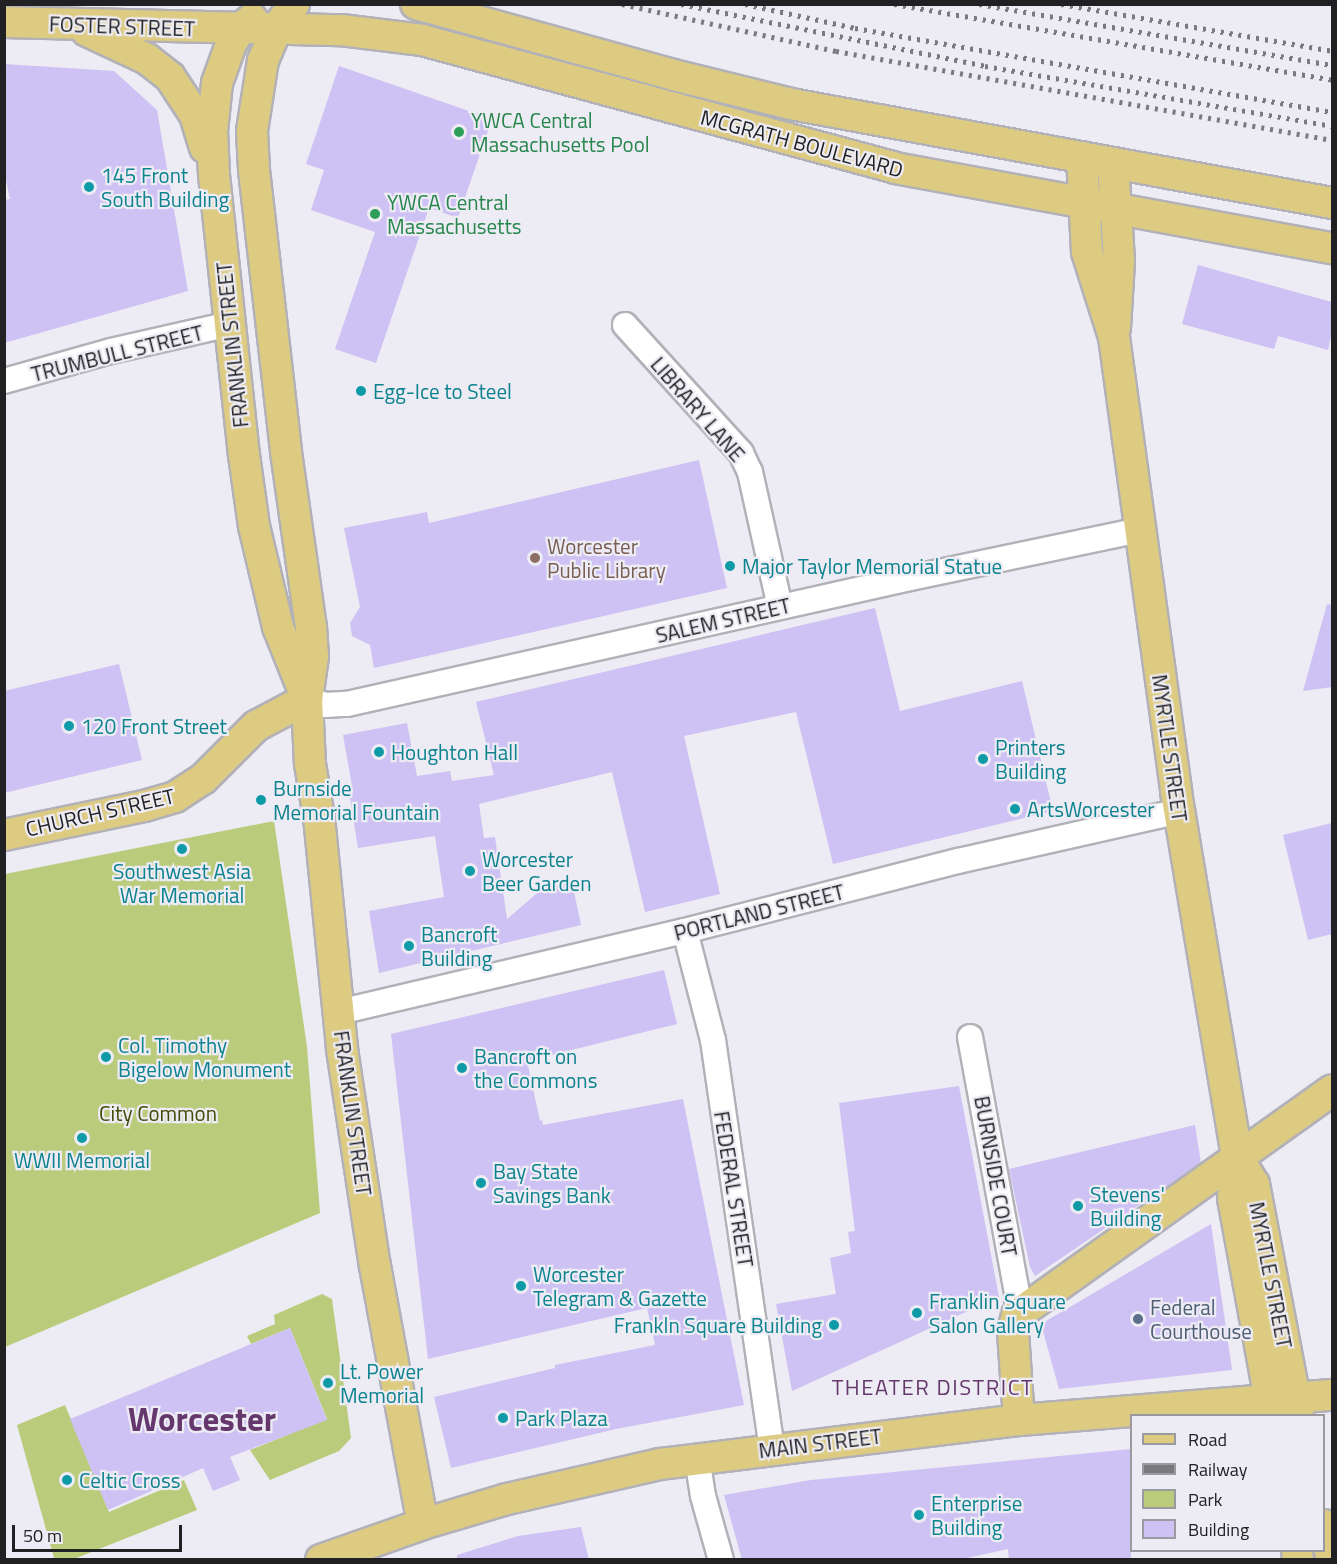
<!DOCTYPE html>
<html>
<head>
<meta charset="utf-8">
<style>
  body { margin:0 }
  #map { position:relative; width:1337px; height:1564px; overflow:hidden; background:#edebf3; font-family:"Titillium Web",sans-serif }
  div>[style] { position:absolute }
  .green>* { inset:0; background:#bacb7b }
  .building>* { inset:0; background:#cec1f3 }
  .roads { filter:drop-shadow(2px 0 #b2b1b8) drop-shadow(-2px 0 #b2b1b8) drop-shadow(0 2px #b2b1b8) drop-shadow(0 -2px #b2b1b8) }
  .minor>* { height:24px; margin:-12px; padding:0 12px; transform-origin:12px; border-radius:12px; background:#fff }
  .major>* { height:30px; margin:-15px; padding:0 15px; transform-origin:15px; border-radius:15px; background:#ddcb82 }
  .rail>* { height:4.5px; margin-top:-2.25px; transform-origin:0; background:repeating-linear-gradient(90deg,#7a797e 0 3px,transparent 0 9px) }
  .dots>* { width:16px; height:16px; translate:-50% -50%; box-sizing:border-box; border:3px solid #edebf3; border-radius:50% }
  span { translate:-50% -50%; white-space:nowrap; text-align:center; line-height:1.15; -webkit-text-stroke:4.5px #edebf3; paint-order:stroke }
  .street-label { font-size:21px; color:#212123 }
  .leisure-label { font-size:21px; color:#27864d }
  .left { translate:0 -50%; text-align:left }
  .culture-label { font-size:21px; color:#0d838f }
  .right { translate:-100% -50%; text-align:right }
  .education-label { font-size:21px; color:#785e54 }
  .park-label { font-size:21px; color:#414b05 }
  .service-label { font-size:21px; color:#4e5e75 }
  .neighbourhood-label { font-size:22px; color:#65386d; letter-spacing:1.5px }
  .town-label { font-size:33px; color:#65386d; font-weight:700 }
  .frame { position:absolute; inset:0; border:6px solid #212123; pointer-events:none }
  .legend { position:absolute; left:1130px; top:1414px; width:195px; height:138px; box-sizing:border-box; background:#edebf3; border:2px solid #9b9aa0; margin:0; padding:8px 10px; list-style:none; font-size:18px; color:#212123 }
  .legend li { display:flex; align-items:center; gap:12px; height:30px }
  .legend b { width:30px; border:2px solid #9b9aa0 }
  .scale { position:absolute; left:12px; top:1525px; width:170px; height:27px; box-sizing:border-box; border:3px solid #212123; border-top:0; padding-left:8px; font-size:18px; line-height:21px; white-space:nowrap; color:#212123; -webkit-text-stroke:4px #edebf3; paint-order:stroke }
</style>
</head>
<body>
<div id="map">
  <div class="green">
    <div style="clip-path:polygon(274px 821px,307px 1047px,320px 1213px,5px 1347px,5px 874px)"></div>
    <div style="clip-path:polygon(322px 1294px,332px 1299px,351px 1438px,339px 1451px,270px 1480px,250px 1450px,327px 1419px,290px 1328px,251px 1344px,247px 1336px,275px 1324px,274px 1315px)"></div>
    <div style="clip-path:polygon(65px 1405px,109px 1512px,184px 1480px,197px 1510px,74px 1559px,54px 1558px,17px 1425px)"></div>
  </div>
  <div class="building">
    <div style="clip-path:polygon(4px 64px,114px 71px,157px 110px,188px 291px,4px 343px,4px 200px,10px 199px,4px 170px)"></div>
    <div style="clip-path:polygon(339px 66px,492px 119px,458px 218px,429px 208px,376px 363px,335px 349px,375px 232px,311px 210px,324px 170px,306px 164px)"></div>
    <div style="clip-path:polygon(1198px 265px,1332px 302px,1332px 332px,1328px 350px,1278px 336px,1274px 349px,1182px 324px)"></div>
    <div style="clip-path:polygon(699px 460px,727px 588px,374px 668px,370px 645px,352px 636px,350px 623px,360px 607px,344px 528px,427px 512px,429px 523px)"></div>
    <div style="clip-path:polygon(1327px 604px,1332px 605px,1332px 687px,1303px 691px)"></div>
    <div style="clip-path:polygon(875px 608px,900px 711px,1022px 681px,1053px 811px,833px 864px,796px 712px,684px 736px,720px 894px,645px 912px,612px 772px,479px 804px,484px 838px,495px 837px,507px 919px,543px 888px,572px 882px,581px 925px,379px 973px,369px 911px,444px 897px,435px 836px,358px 848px,348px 786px,352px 786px,343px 735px,407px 723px,417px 776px,450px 771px,452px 781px,494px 775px,476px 702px)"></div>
    <div style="clip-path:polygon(119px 664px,142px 760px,4px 793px,4px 691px)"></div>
    <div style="clip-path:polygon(1332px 823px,1332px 934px,1308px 940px,1283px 835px)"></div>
    <div style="clip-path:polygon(664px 970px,677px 1024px,527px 1061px,540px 1121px,542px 1120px,543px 1125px,683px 1099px,744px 1405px,616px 1429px,451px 1468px,434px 1397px,555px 1368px,555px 1365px,655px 1345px,647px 1308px,428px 1359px,391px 1034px)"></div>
    <div style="clip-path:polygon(959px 1086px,999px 1297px,792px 1391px,776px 1304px,836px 1294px,830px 1258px,851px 1253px,848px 1232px,855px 1231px,839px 1103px)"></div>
    <div style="clip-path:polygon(1195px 1125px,1201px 1163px,1035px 1276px,1030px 1267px,1009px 1169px)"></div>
    <div style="clip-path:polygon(1211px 1224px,1232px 1370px,1059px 1389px,1041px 1324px)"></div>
    <div style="clip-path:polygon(290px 1328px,327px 1420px,230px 1457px,240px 1480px,213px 1491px,203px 1468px,108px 1510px,70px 1419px)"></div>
    <div style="clip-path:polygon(1131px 1449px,1131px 1560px,1009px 1560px,1008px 1549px,958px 1560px,742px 1560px,724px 1495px,811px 1480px)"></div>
    <div style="clip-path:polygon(581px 1527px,589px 1560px,457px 1560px,457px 1555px,518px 1536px)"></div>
  </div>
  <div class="roads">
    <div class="minor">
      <div style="left:625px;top:325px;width:173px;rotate:47.8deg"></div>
      <div style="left:741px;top:453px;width:21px;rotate:65deg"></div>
      <div style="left:750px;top:472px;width:138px;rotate:77.5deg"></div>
      <div style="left:4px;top:381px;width:111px;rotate:-15.7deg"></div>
      <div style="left:111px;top:351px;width:122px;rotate:-12.8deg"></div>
      <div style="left:307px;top:699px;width:19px;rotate:18deg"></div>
      <div style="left:325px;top:705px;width:22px;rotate:-3deg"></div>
      <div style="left:347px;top:704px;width:577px;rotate:-12.61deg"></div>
      <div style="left:910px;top:578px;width:235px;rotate:-11.8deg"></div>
      <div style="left:685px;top:931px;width:113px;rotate:75.6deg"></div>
      <div style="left:713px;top:1040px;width:412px;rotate:81.8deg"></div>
      <div style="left:339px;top:1012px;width:355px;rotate:-13.2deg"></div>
      <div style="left:685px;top:931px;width:282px;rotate:-14.4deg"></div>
      <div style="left:958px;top:861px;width:227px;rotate:-12.7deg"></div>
      <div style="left:970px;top:1037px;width:259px;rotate:79.6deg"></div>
      <div style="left:1017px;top:1292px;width:23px;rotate:90deg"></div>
      <div style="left:697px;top:1458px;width:38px;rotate:81deg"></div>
      <div style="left:703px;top:1496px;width:66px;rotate:74.3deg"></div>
    </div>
    <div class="major">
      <div style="left:294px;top:4px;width:32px;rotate:125deg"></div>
      <div style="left:276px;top:30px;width:33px;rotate:113deg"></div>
      <div style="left:263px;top:60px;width:72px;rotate:98.8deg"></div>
      <div style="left:252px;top:131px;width:39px;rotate:87deg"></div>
      <div style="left:254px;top:170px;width:284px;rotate:83.5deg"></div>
      <div style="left:286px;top:452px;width:177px;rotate:81.9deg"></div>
      <div style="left:311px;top:627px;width:29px;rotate:86deg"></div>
      <div style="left:313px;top:656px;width:43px;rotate:97.9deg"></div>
      <div style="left:307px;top:699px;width:65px;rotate:87.4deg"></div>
      <div style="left:310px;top:764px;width:54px;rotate:80.4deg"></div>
      <div style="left:319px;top:817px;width:233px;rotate:84.3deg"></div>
      <div style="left:342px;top:1049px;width:219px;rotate:81.4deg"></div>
      <div style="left:375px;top:1266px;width:262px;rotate:79.5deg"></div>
      <div style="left:416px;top:4px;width:267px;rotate:15.4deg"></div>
      <div style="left:673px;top:75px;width:122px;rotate:13.8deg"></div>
      <div style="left:791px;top:104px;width:550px;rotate:10.37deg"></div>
      <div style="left:252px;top:19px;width:16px;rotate:140deg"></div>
      <div style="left:240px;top:29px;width:17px;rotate:121deg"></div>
      <div style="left:231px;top:44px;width:41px;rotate:109.7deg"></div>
      <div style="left:217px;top:83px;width:48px;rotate:95.9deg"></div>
      <div style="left:212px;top:131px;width:44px;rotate:87.4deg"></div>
      <div style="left:214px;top:175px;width:282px;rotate:83.9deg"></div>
      <div style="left:244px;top:455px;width:72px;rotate:82deg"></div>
      <div style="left:254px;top:526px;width:104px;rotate:76.6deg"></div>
      <div style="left:278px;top:627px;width:78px;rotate:68.1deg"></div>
      <div style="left:4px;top:22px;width:337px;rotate:1.4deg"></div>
      <div style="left:341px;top:30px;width:82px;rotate:7deg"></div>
      <div style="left:422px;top:40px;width:490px;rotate:15.1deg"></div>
      <div style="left:895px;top:168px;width:444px;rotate:10.4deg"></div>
      <div style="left:87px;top:31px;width:66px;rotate:25deg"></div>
      <div style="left:147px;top:59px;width:29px;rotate:38deg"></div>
      <div style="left:170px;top:77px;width:45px;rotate:56.7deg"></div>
      <div style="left:195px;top:115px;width:34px;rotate:73deg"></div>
      <div style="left:1082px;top:157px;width:95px;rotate:87deg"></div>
      <div style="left:1087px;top:252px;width:89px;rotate:72.4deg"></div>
      <div style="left:1114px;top:337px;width:459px;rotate:82.2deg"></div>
      <div style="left:1176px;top:792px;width:370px;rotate:80.5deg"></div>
      <div style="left:1237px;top:1157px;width:41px;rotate:95.6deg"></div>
      <div style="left:1233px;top:1198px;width:222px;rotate:79.6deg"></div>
      <div style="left:1113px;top:163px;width:98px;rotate:86.5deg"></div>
      <div style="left:1119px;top:261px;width:67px;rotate:93.4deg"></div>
      <div style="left:4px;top:835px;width:143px;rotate:-11.7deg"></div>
      <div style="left:144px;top:806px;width:32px;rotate:-16deg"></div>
      <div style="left:175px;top:797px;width:33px;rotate:-33deg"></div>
      <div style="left:203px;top:779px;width:75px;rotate:-45deg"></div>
      <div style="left:256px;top:726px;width:58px;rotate:-27.9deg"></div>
      <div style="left:1237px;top:1157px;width:32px;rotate:58deg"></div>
      <div style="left:1254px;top:1184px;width:235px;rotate:79.2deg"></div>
      <div style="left:1019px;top:1420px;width:89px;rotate:-93.9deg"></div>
      <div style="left:1013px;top:1331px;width:16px;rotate:-76deg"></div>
      <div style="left:1017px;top:1315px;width:387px;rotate:-35.5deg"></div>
      <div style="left:1324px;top:1525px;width:36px;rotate:77deg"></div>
      <div style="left:1297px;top:1550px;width:10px;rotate:84deg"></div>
      <div style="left:321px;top:1560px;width:108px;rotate:-19.4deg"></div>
      <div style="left:423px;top:1524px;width:88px;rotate:-16.6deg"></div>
      <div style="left:507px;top:1499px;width:157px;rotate:-12.9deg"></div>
      <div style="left:660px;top:1464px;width:362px;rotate:-7deg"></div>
      <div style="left:1019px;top:1420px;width:314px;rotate:-4.6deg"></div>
    </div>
  </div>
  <div class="rail">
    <div style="left:622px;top:4px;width:219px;rotate:12.4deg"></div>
    <div style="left:836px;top:51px;width:504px;rotate:10.17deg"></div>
    <div style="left:681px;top:4px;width:310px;rotate:11.5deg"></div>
    <div style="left:985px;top:66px;width:352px;rotate:9.8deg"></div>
    <div style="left:745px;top:4px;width:113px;rotate:12.3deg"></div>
    <div style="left:855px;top:28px;width:484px;rotate:10deg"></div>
    <div style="left:894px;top:4px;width:445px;rotate:9.8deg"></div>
    <div style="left:979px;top:4px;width:358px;rotate:9.8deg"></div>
    <div style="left:1061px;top:4px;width:275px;rotate:9.8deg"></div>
  </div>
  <div class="dots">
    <div style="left:459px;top:132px;background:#2e9e5b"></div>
    <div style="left:89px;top:187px;background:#0f9aa8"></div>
    <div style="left:375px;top:214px;background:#2e9e5b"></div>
    <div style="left:361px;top:391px;background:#0f9aa8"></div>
    <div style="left:535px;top:558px;background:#8d6e63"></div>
    <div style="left:730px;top:566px;background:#0f9aa8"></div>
    <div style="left:69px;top:726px;background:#0f9aa8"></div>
    <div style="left:379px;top:752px;background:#0f9aa8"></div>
    <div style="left:983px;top:759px;background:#0f9aa8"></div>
    <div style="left:261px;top:800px;background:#0f9aa8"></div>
    <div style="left:1015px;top:809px;background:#0f9aa8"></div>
    <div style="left:182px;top:849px;background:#0f9aa8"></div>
    <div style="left:470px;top:871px;background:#0f9aa8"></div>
    <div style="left:409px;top:946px;background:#0f9aa8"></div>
    <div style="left:106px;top:1057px;background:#0f9aa8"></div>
    <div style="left:462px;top:1068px;background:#0f9aa8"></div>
    <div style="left:82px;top:1138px;background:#0f9aa8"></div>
    <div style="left:481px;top:1183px;background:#0f9aa8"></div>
    <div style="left:1078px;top:1206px;background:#0f9aa8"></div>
    <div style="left:521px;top:1286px;background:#0f9aa8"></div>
    <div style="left:917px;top:1313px;background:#0f9aa8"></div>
    <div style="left:1138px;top:1319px;background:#5c6f8a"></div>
    <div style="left:834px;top:1325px;background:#0f9aa8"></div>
    <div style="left:328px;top:1383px;background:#0f9aa8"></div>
    <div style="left:503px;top:1418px;background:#0f9aa8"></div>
    <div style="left:67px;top:1480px;background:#0f9aa8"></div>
    <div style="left:919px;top:1515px;background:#0f9aa8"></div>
  </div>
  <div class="street-label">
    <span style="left:122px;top:26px;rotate:2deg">FOSTER STREET</span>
    <span style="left:802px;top:143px;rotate:15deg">MCGRATH BOULEVARD</span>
    <span style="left:232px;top:345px;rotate:-96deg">FRANKLIN STREET</span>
    <span style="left:117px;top:353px;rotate:-14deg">TRUMBULL STREET</span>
    <span style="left:698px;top:409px;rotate:49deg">LIBRARY LANE</span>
    <span style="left:723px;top:620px;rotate:-13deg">SALEM STREET</span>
    <span style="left:1170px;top:748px;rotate:82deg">MYRTLE STREET</span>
    <span style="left:100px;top:812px;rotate:-13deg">CHURCH STREET</span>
    <span style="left:759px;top:912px;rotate:-14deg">PORTLAND STREET</span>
    <span style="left:353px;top:1113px;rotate:82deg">FRANKLIN STREET</span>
    <span style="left:996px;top:1176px;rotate:80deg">BURNSIDE COURT</span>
    <span style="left:734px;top:1189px;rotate:81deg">FEDERAL STREET</span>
    <span style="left:1271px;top:1275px;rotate:79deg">MYRTLE STREET</span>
    <span style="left:820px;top:1443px;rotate:-7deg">MAIN STREET</span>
  </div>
  <div class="leisure-label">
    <span class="left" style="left:471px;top:132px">YWCA Central<br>Massachusetts Pool</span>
    <span class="left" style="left:387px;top:214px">YWCA Central<br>Massachusetts</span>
  </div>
  <div class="culture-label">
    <span class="left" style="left:101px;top:187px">145 Front<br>South Building</span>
    <span class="left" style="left:373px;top:391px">Egg-Ice to Steel</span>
    <span class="left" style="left:742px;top:566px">Major Taylor Memorial Statue</span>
    <span class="left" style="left:81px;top:726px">120 Front Street</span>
    <span class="left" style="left:995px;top:759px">Printers<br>Building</span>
    <span class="left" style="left:391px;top:752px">Houghton Hall</span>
    <span class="left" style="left:273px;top:800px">Burnside<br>Memorial Fountain</span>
    <span class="left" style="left:1027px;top:809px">ArtsWorcester</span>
    <span class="left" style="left:482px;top:871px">Worcester<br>Beer Garden</span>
    <span style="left:182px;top:883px">Southwest Asia<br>War Memorial</span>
    <span class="left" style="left:421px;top:946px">Bancroft<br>Building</span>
    <span class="left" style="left:118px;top:1057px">Col. Timothy<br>Bigelow Monument</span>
    <span class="left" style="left:474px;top:1068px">Bancroft on<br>the Commons</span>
    <span style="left:82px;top:1160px">WWII Memorial</span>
    <span class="left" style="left:493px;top:1183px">Bay State<br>Savings Bank</span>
    <span class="left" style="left:1090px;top:1206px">Stevens'<br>Building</span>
    <span class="left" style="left:533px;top:1286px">Worcester<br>Telegram &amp; Gazette</span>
    <span class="left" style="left:929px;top:1313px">Franklin Square<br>Salon Gallery</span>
    <span class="right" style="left:822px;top:1325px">Frankln Square Building</span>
    <span class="left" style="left:340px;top:1383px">Lt. Power<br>Memorial</span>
    <span class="left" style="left:515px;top:1418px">Park Plaza</span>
    <span class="left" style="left:79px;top:1480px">Celtic Cross</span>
    <span class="left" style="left:931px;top:1515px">Enterprise<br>Building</span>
  </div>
  <div class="education-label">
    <span class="left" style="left:547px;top:558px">Worcester<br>Public Library</span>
  </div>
  <div class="park-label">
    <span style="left:158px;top:1113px">City Common</span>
  </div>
  <div class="service-label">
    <span class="left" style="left:1150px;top:1319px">Federal<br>Courthouse</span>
  </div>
  <div class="neighbourhood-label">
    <span style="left:933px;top:1388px">THEATER DISTRICT</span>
  </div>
  <div class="town-label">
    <span style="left:202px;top:1420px">Worcester</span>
  </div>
  <div class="frame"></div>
  <ul class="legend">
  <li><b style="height:8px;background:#ddcb82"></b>Road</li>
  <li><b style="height:8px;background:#7a797e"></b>Railway</li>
  <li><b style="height:16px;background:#bacb7b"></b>Park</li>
  <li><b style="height:16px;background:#cec1f3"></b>Building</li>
  </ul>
  <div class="scale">50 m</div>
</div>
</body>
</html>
